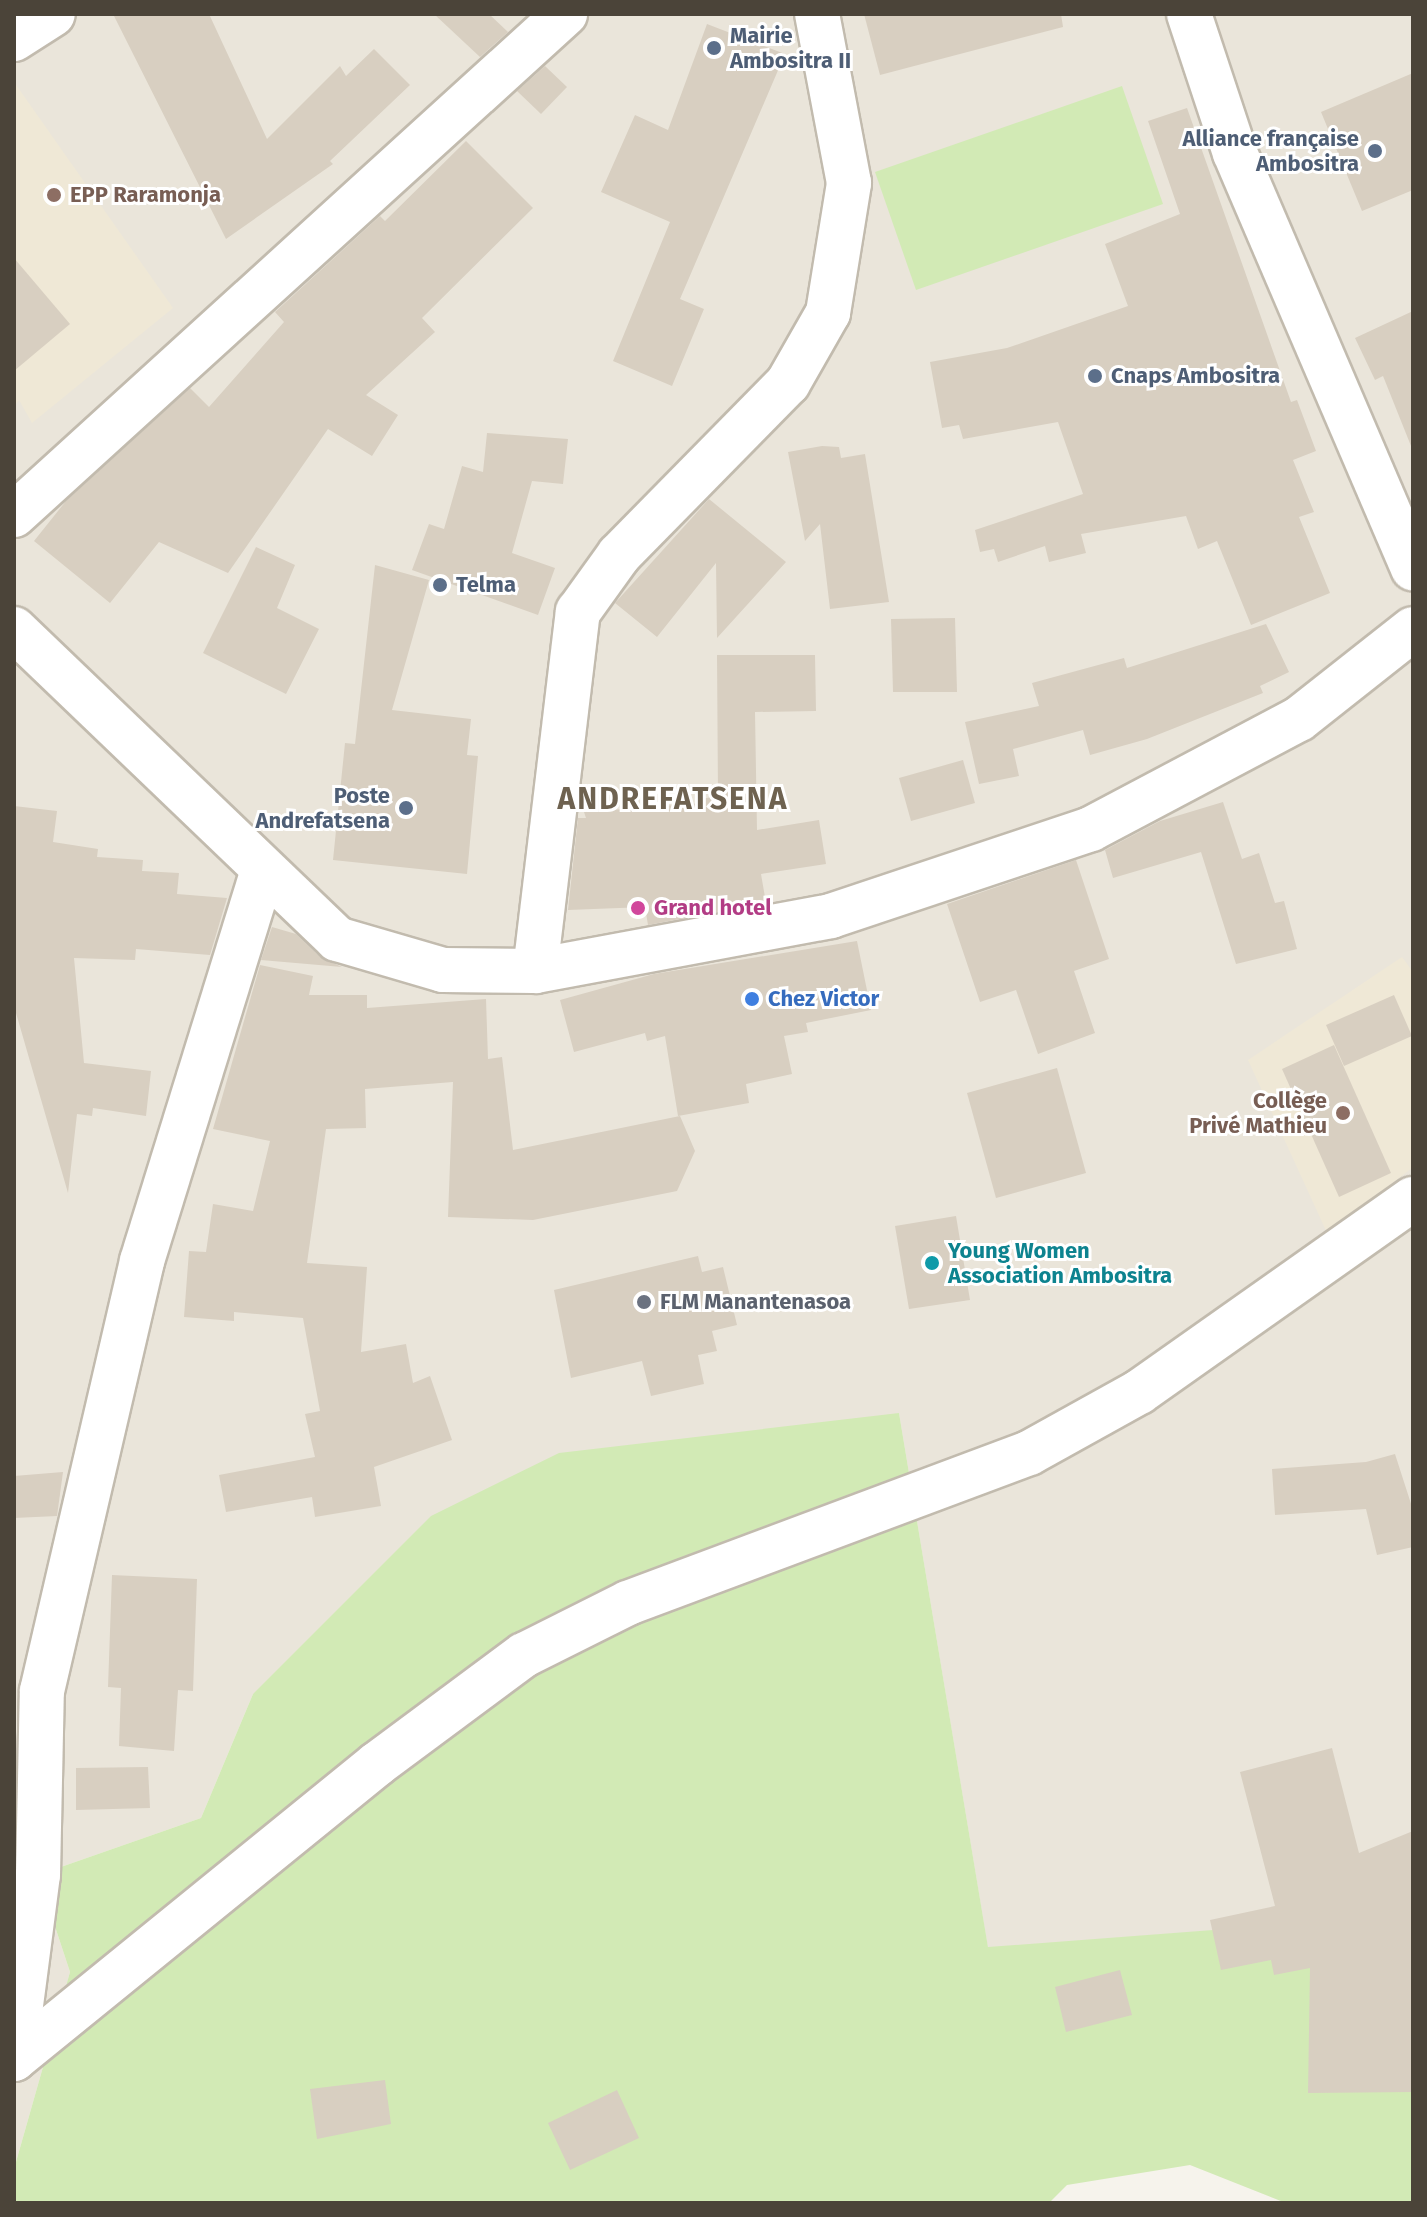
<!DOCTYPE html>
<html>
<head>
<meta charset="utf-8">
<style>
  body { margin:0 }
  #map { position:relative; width:1427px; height:2217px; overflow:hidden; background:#f6f3ec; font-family:"Fira Sans",sans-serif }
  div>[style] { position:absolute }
  .residential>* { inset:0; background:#eae5da }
  .education>* { inset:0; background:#efe8d6 }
  .green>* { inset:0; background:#d2eab5 }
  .building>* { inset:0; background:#d8cfc1 }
  .roads { filter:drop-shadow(2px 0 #c2bbae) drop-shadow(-2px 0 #c2bbae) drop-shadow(0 2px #c2bbae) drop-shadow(0 -2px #c2bbae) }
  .minor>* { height:44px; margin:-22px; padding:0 22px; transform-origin:22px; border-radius:22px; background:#fff }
  .dots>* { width:22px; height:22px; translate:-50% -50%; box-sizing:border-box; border:4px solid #fff; border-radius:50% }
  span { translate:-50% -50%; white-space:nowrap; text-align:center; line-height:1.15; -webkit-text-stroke:6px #fff; paint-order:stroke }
  .service-label { font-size:22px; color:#4e5e75; font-weight:700 }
  .left { translate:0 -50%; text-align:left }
  .right { translate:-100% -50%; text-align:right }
  .education-label { font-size:22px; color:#785e54; font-weight:700 }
  .hotel-label { font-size:22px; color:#b23c85; font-weight:700 }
  .shop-label { font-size:22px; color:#366cbe; font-weight:700 }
  .culture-label { font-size:22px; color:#0d838f; font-weight:700 }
  .worship-label { font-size:22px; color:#5b616d; font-weight:700 }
  .district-label { font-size:30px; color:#6e6250; font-weight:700; letter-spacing:2px }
  .frame { position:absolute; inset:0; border:16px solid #4b4439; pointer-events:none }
</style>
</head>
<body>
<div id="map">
  <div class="residential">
    <div style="clip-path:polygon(14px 14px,1413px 14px,1413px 1915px,988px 1948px,899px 1413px,253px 1694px,201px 1818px,38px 1875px,70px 1972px,14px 2169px)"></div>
  </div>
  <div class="education">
    <div style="clip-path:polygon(14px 82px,173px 308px,32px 423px,19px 400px,14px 407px)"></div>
    <div style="clip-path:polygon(1402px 957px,1413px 972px,1413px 1167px,1328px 1235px,1248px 1060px)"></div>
  </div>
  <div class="green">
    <div style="clip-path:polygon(1122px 86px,1163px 204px,916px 290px,875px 172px)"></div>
    <div style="clip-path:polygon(899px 1413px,988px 1947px,1413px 1915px,1413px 2203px,1286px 2203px,1190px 2165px,1067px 2185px,1049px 2203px,14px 2203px,14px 2169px,70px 1972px,38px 1875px,201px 1818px,253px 1694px,431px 1516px,559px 1453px)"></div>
  </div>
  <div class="building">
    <div style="clip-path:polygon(113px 14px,209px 14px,267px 139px,340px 66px,346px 76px,374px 49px,410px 85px,330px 161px,333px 164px,226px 239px)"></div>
    <div style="clip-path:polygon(434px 14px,489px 14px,508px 32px,480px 57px)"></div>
    <div style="clip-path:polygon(864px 14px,1061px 14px,1063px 27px,880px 75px)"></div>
    <div style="clip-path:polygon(707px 24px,785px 54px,680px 299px,704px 309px,672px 386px,613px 361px,670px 222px,601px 192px,635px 115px,668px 130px)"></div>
    <div style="clip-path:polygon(545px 66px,567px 87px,541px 114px,517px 91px)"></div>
    <div style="clip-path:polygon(1413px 73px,1413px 190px,1362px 211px,1321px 112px)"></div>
    <div style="clip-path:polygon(1187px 108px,1291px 402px,1297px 400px,1316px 451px,1293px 460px,1314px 512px,1299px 517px,1330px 593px,1251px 625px,1217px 541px,1198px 549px,1186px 516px,1081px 534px,1086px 553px,1049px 562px,1045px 546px,998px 562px,994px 549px,980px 552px,975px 530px,1083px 494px,1058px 422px,963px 439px,959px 425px,942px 428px,930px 362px,1007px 348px,1128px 306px,1105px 244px,1180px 214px,1148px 121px)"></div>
    <div style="clip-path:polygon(466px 141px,533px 208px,422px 318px,435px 332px,366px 395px,398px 415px,372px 456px,328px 429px,228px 573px,159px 542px,110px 603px,34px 541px,66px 501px,190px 388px,209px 407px,284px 322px,275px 312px,380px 216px,385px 221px)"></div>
    <div style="clip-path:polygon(14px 258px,70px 324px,14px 371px)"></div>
    <div style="clip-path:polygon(1413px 311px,1413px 446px,1411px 446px,1383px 376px,1375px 380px,1355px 338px)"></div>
    <div style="clip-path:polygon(487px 433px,568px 439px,563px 484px,532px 481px,512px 553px,555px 568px,538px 615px,412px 570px,429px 524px,444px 529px,462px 466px,483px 472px)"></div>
    <div style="clip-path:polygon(822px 446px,839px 447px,841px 458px,865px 454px,889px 602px,830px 609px,820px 524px,805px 541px,788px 452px)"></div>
    <div style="clip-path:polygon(709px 499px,786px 562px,717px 638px,716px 563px,657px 637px,615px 603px)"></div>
    <div style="clip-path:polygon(256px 547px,295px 565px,277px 608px,319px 629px,286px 694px,203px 653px)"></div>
    <div style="clip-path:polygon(375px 565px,429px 580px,392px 710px,471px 719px,467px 755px,478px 756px,467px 874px,333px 860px,345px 743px,355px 744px)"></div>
    <div style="clip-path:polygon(955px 618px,957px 692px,893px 692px,891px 619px)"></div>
    <div style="clip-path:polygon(1266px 624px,1289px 672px,1260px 686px,1263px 693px,1147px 739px,1090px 755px,1083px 730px,1013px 749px,1019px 776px,979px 784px,965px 722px,1039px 706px,1032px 683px,1124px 658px,1127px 668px)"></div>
    <div style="clip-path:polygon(717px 655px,815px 655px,816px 711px,755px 712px,757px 830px,819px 820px,826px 864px,761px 874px,766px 903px,648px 925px,645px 907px,568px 910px,578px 818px,586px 818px,584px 812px,702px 803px,701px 799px,718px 796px)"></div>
    <div style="clip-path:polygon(963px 760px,975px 803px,911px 821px,899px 778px)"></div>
    <div style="clip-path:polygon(1223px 802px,1242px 859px,1259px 853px,1275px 903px,1284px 901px,1297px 949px,1236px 964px,1201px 852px,1113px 878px,1105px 850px,1160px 821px)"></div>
    <div style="clip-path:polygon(14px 806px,57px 811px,53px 842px,98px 849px,97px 857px,143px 860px,142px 871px,179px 873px,177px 894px,227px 898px,210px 955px,136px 949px,135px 960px,74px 958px,84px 1063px,151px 1071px,146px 1116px,93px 1108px,92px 1116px,77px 1114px,68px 1193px,14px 1006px)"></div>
    <div style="clip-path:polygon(1076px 860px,1109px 959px,1074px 971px,1095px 1033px,1038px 1054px,1016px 990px,980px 1002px,947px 904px)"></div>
    <div style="clip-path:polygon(272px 927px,296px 934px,320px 957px,342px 967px,261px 960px)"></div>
    <div style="clip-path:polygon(857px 941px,871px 1010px,806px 1023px,808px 1032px,784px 1036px,792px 1074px,746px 1084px,749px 1103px,678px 1116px,665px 1036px,647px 1041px,645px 1033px,574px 1052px,560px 1000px,654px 974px)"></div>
    <div style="clip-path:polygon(260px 965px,313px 976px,309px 995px,367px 995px,367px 1008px,486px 999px,488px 1059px,502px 1057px,513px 1150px,680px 1116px,695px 1151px,677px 1191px,533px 1220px,448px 1217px,453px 1082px,365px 1089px,366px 1128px,326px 1129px,307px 1263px,367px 1267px,361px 1352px,406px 1344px,413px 1383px,430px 1376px,452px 1440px,374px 1467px,381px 1506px,315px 1517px,312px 1497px,226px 1512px,219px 1475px,315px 1457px,305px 1414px,320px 1411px,303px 1318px,234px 1312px,234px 1321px,184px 1317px,189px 1251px,206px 1252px,213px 1204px,253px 1211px,270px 1141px,213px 1129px)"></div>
    <div style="clip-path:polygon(1394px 995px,1412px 1036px,1344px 1066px,1326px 1025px)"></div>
    <div style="clip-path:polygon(1334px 1045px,1391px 1173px,1339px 1197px,1282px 1069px)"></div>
    <div style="clip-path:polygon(1057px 1068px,1086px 1173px,996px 1198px,967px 1093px)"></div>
    <div style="clip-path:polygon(956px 1216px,970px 1300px,909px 1309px,895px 1226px)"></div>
    <div style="clip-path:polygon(698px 1256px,702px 1272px,723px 1267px,737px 1325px,712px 1331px,717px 1351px,698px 1355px,704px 1384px,651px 1396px,642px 1361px,571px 1378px,554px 1290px)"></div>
    <div style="clip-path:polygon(1395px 1454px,1413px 1510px,1413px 1547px,1377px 1555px,1366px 1509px,1275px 1515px,1272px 1469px,1366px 1462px)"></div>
    <div style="clip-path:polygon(63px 1472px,57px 1516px,14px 1518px,14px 1476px)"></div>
    <div style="clip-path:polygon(112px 1575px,197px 1579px,193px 1691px,178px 1690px,174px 1751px,119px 1746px,121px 1688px,108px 1687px)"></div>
    <div style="clip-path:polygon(1332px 1748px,1359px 1853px,1413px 1831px,1413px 2092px,1308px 2093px,1310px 1968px,1274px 1975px,1271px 1960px,1221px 1970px,1210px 1920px,1275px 1906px,1240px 1772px)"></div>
    <div style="clip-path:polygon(148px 1767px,150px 1808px,76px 1810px,76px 1768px)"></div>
    <div style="clip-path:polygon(1120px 1970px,1132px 2015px,1066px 2032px,1055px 1987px)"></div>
    <div style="clip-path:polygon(385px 2080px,391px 2124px,317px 2139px,310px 2089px)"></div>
    <div style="clip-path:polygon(617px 2090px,639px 2138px,570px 2170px,548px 2123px)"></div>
  </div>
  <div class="roads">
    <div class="minor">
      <div style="left:1189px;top:14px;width:146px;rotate:71.7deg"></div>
      <div style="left:1235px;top:153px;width:452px;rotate:66.8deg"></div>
      <div style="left:14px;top:39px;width:46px;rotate:-32.7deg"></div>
      <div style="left:14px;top:515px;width:745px;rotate:-42.28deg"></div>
      <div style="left:14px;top:629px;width:448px;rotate:43.8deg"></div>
      <div style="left:337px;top:939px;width:110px;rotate:16.3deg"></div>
      <div style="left:443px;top:970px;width:92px;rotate:0.6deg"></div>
      <div style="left:535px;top:971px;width:301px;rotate:-10.5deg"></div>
      <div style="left:831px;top:916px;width:274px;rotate:-18.5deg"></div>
      <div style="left:1091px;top:829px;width:235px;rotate:-27.9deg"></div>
      <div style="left:1299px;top:719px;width:145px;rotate:-38.3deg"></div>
      <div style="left:535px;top:971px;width:362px;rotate:-83.2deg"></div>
      <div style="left:578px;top:612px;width:70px;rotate:-54.3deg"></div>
      <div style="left:619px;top:555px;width:241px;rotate:-45.5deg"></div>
      <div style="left:788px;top:383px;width:81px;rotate:-60.3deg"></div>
      <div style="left:828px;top:313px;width:132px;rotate:-80.8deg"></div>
      <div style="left:849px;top:183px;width:172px;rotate:-100.7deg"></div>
      <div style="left:14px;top:2059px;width:468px;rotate:-39.1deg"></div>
      <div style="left:377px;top:1764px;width:183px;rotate:-36.6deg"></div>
      <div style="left:524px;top:1655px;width:116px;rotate:-26.6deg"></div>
      <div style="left:628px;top:1603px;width:428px;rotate:-20.5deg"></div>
      <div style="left:1029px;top:1453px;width:126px;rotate:-29deg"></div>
      <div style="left:1139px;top:1392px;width:335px;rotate:-35.2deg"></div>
      <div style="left:14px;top:2059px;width:186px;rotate:-82.6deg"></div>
      <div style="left:38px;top:1875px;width:184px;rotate:-88.8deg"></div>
      <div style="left:42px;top:1691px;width:441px;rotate:-76.9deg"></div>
      <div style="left:142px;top:1261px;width:409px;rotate:-72.8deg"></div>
    </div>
  </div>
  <div class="dots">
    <div style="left:714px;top:48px;background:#5c6f8a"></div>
    <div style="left:1375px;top:151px;background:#5c6f8a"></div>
    <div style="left:54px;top:195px;background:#8d6e63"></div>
    <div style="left:1095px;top:376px;background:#5c6f8a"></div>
    <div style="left:440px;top:585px;background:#5c6f8a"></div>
    <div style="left:406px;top:808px;background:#5c6f8a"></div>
    <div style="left:638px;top:908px;background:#d1479c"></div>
    <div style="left:752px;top:999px;background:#3f7fe0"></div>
    <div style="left:1343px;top:1113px;background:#8d6e63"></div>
    <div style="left:932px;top:1263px;background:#0f9aa8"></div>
    <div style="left:644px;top:1302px;background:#6b7280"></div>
  </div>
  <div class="service-label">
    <span class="left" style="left:730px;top:48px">Mairie<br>Ambositra II</span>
    <span class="right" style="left:1359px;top:151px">Alliance française<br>Ambositra</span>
    <span class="left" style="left:1111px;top:376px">Cnaps Ambositra</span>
    <span class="left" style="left:456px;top:585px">Telma</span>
    <span class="right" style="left:390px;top:808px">Poste<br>Andrefatsena</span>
  </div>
  <div class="education-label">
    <span class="left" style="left:70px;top:195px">EPP Raramonja</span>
    <span class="right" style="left:1327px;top:1113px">Collège<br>Privé Mathieu</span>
  </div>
  <div class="hotel-label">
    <span class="left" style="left:654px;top:908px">Grand hotel</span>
  </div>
  <div class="shop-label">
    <span class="left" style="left:768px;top:999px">Chez Victor</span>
  </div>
  <div class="culture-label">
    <span class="left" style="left:948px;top:1263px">Young Women<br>Association Ambositra</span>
  </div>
  <div class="worship-label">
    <span class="left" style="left:660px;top:1302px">FLM Manantenasoa</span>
  </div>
  <div class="district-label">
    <span style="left:673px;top:799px">ANDREFATSENA</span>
  </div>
  <div class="frame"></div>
</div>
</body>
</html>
